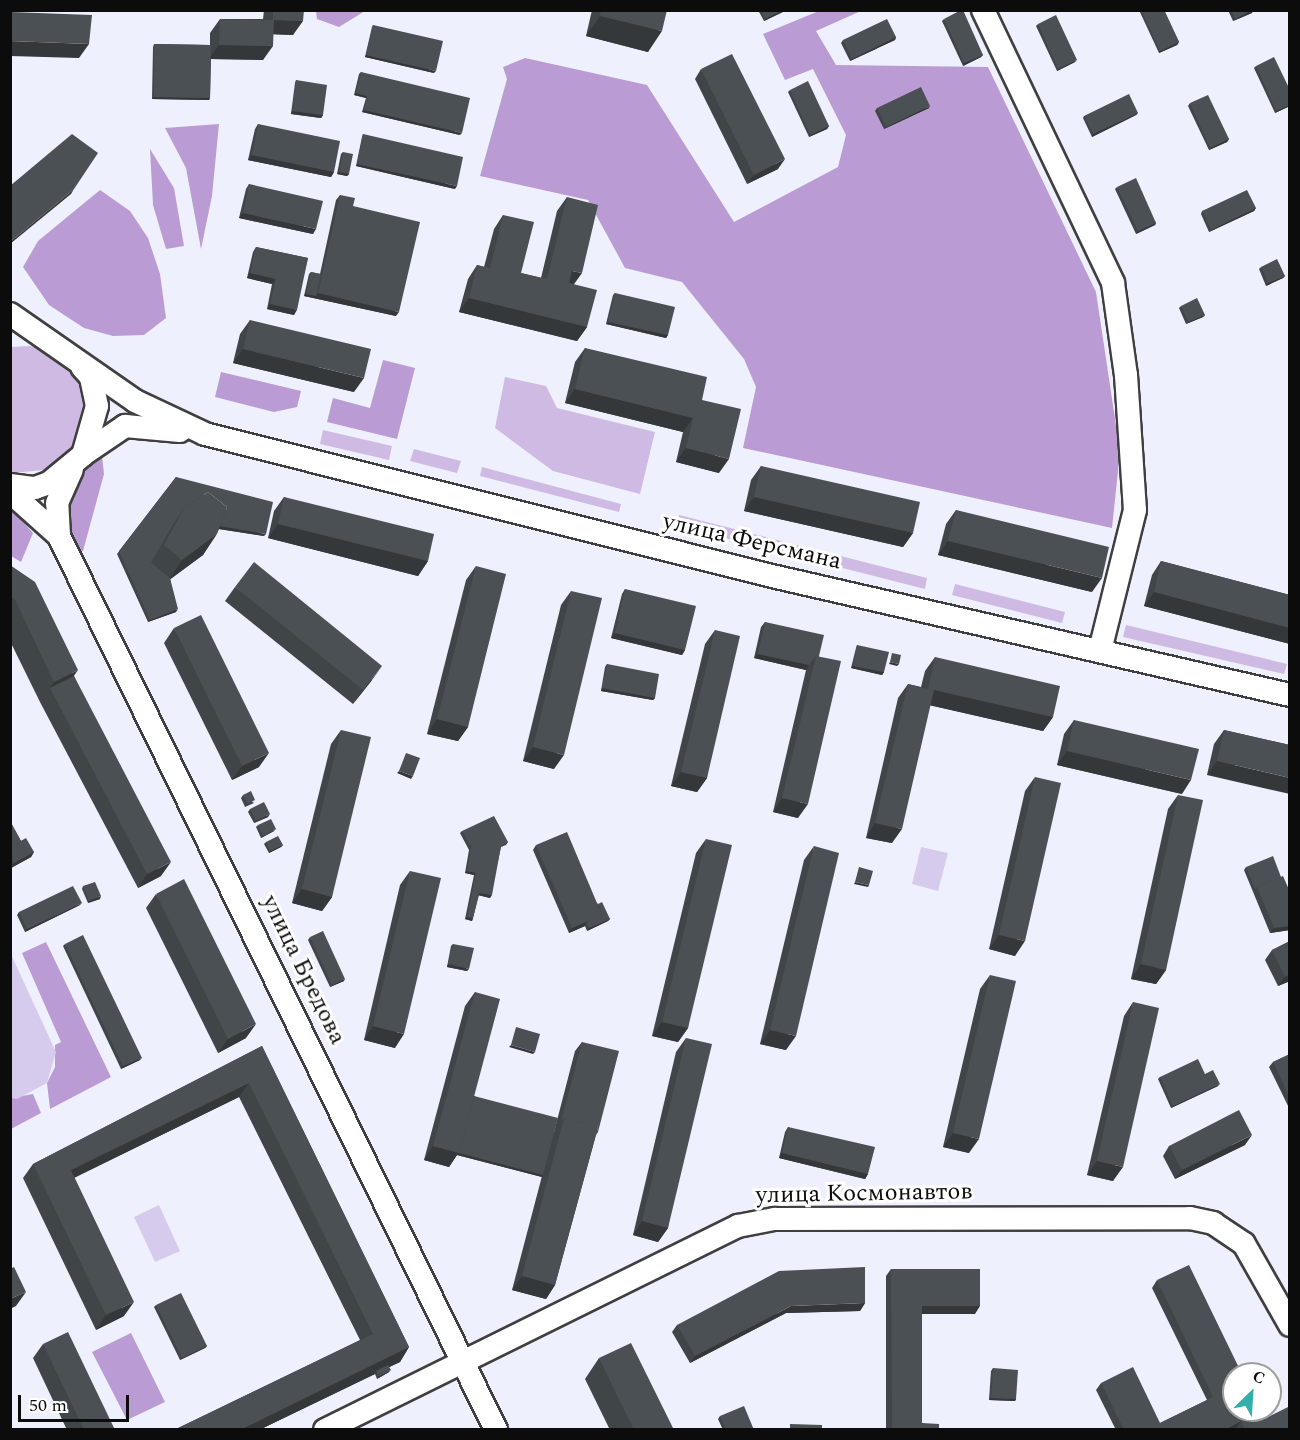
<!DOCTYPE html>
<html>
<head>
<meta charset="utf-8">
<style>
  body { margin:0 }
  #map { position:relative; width:1300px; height:1440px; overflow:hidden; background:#eef1fd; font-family:Spectral,serif }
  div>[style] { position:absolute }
  .green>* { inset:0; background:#cfbae4 }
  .forest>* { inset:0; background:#bb9bd4 }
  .pitch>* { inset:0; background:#d7cbed }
  .roads { filter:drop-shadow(2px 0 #3f3f3f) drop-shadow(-2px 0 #3f3f3f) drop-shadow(0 2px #3f3f3f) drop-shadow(0 -2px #3f3f3f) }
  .minor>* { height:22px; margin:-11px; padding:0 11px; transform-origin:11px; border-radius:11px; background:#fff }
  .wall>* { inset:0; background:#404548 }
  .shaded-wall>* { inset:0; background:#34383b }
  .building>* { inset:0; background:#4a5054 }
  span { translate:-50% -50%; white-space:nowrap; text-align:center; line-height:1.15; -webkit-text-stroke:6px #fff; paint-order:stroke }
  .street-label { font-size:24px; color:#0c0c0c }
  .frame { position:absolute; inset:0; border:12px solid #0c0c0c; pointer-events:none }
  .north { position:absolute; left:1222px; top:1362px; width:60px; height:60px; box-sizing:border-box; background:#fff; border:2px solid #9e9e9e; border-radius:50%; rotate:25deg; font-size:16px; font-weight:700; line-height:24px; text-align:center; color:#0c0c0c }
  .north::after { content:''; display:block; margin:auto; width:21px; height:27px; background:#32afaa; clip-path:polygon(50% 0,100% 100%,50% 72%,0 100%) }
  .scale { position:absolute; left:18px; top:1395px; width:111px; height:27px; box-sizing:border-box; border:3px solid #0c0c0c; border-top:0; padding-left:8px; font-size:18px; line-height:21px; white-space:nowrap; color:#0c0c0c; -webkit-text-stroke:4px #fff; paint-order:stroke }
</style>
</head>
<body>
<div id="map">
  <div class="green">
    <div style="clip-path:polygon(30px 346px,48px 351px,76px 375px,86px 411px,74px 447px,61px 460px,45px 470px,11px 473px,10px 347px)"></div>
    <div style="clip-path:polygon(505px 377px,546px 386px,557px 408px,655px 432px,640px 494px,553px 471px,495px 428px)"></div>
    <div style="clip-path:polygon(323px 430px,392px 446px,389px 460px,320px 444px)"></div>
    <div style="clip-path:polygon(414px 449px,461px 461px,457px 473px,410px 461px)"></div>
    <div style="clip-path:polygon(482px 467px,621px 504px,619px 512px,480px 476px)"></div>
    <div style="clip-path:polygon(679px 515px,927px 578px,925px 589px,677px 526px)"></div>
    <div style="clip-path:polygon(955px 584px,1065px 612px,1062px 623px,952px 595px)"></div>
    <div style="clip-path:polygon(1126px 625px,1287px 664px,1284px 674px,1123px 637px)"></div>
  </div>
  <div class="forest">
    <div style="clip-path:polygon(316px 11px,316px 10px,365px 11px,339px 27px,317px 19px)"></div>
    <div style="clip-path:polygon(819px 11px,861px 11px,816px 31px,836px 65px,988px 67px,1096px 292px,1120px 452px,1112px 528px,743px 448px,756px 387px,744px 359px,682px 282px,625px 268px,588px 200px,480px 176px,507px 79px,503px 67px,525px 58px,647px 85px,734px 222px,838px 167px,846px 135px,813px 69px,785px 80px,763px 34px)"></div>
    <div style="clip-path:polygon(219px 124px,212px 196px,201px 249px,186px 168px,165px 128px)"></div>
    <div style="clip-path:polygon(150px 149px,174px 188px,184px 246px,166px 249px,153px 205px)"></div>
    <div style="clip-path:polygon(100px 190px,130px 211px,148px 238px,160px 274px,166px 318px,144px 335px,113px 336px,84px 328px,49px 305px,23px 267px,38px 241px)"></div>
    <div style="clip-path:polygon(383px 360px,415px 368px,397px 439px,327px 422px,333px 398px,370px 408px)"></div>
    <div style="clip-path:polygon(221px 372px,301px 391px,297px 407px,274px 412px,215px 397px)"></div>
    <div style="clip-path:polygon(101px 447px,104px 474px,83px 551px,73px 552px,66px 527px,67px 494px)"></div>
    <div style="clip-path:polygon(10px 507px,33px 533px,21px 562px,11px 556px)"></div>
    <div style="clip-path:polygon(46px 942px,111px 1077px,50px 1109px,47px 1083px,55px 1067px,55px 1045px,61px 1042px,22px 953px)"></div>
    <div style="clip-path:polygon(33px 1094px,41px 1113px,11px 1129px,11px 1098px)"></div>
    <div style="clip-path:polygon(131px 1333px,165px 1402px,127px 1420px,92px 1352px)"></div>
  </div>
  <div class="pitch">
    <div style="clip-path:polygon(921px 847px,948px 853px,938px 891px,912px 884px)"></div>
    <div style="clip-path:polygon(10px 952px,56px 1052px,47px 1083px,17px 1099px,10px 1098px)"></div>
    <div style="clip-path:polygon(159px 1205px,180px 1251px,155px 1262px,134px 1217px)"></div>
  </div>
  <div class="roads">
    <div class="minor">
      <div style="left:983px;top:10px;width:302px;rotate:64.5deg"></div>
      <div style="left:1113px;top:283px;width:93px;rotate:82deg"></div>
      <div style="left:1126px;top:375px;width:135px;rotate:86.2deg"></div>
      <div style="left:1135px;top:510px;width:144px;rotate:104deg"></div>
      <div style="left:10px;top:314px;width:152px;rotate:34.8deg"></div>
      <div style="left:135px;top:401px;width:77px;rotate:25.2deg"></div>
      <div style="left:205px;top:434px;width:585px;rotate:14.06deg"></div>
      <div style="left:772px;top:576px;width:531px;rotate:12.94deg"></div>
      <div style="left:84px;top:454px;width:50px;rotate:-34.3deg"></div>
      <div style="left:125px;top:426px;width:55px;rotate:5.2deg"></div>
      <div style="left:10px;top:485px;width:25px;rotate:7deg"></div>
      <div style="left:35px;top:488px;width:15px;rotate:-20deg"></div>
      <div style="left:49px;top:483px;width:44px;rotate:-39.5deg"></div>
      <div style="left:83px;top:455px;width:51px;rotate:-74.1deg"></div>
      <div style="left:97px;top:406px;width:30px;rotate:-102deg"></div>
      <div style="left:91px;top:377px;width:13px;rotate:-132deg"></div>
      <div style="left:10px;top:492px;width:66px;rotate:41.9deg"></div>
      <div style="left:59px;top:536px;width:995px;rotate:63.95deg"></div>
      <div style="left:59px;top:536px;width:33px;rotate:-93deg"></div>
      <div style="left:57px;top:503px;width:37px;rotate:-66deg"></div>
      <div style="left:325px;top:1430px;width:461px;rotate:-26.3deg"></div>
      <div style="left:738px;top:1226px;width:38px;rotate:-11deg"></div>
      <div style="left:775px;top:1219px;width:415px;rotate:-0.1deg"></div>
      <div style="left:1190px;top:1218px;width:24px;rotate:12deg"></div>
      <div style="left:1213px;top:1223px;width:37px;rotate:34deg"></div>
      <div style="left:1244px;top:1244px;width:93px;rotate:60.4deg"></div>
    </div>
  </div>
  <div class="wall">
    <div style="clip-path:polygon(264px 10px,304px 10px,293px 35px,273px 34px,263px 60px,211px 59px,210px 98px,209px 100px,152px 99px,153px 47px,154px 44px,210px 45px,210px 33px,220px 19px,263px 19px)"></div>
    <div style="clip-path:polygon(592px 10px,667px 10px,648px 52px,586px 36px)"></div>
    <div style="clip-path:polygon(758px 10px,787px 10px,764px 21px)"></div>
    <div style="clip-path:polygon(1139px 10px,1164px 10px,1179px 42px,1177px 45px,1159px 53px)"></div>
    <div style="clip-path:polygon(1228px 10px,1253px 10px,1252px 13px,1233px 21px)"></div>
    <div style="clip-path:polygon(944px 19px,983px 55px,981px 57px,963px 66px,942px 21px)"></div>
    <div style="clip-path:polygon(1038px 24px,1075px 62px,1057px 71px,1036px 26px)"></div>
    <div style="clip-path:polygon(373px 25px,434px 73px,365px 57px,372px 27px)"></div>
    <div style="clip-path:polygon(896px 37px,895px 40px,850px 61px,841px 43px,843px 40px)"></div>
    <div style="clip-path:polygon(1256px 66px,1290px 90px,1290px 106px,1275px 113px,1254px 68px)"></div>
    <div style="clip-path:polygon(701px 69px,778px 169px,747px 184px,695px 79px)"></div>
    <div style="clip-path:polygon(361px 72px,460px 135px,362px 112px,366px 98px,354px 95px,359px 74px)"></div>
    <div style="clip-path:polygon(296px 80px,323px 115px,321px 118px,291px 114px,295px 83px)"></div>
    <div style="clip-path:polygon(790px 90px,829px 126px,827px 129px,809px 137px,788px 92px)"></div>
    <div style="clip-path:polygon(1190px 103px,1229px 139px,1227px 142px,1209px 150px,1188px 106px)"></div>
    <div style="clip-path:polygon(877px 108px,929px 108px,884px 129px,875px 111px)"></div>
    <div style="clip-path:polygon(1138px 113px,1136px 115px,1092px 137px,1083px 118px,1084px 116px)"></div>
    <div style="clip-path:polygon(258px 124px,334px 172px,331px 177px,248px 160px,255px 129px)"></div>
    <div style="clip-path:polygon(363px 134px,455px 189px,356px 166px,362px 137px)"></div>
    <div style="clip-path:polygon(343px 152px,349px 174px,347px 176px,337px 174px,341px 154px)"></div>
    <div style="clip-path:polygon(249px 184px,313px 234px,239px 218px,246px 189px)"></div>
    <div style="clip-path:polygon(1117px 187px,1156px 223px,1155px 225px,1136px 234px,1115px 189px)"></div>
    <div style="clip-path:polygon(340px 195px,353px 206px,396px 316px,304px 296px,309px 274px,311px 272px,320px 274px,336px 200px)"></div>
    <div style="clip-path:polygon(567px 197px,574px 284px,587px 327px,577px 341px,459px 312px,468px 279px,477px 265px,484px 267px,494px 229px,503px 215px,521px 273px,541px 278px,557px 211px)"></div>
    <div style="clip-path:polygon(1256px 208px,1254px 211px,1209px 232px,1201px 214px,1202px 211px)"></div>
    <div style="clip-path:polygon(256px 247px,308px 258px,294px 315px,267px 309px,272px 284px,247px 278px,253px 252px)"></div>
    <div style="clip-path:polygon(1261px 267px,1285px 276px,1283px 278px,1266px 286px,1259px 269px)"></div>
    <div style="clip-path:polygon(615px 293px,668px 335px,666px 338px,606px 324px,613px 295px)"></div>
    <div style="clip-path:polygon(1181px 306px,1205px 315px,1203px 317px,1186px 324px,1179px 308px)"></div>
    <div style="clip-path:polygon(250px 320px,354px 392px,233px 363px,240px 334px)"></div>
    <div style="clip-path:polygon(585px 348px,702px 400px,719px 473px,676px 462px,683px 432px,565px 403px,575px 362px)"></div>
    <div style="clip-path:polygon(761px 466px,913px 533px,903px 547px,744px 511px,751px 480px)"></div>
    <div style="clip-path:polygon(176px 477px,264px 536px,219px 529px,203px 555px,170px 579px,176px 612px,148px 622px,117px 554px)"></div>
    <div style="clip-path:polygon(284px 497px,428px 561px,418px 576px,268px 538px,274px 511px)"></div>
    <div style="clip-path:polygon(956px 510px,1092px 592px,938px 555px,946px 524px)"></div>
    <div style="clip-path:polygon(1161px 561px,1290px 595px,1290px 644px,1144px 606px,1152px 575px)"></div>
    <div style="clip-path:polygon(10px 565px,74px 676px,161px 876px,138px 888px,40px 702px,10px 641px)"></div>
    <div style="clip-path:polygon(476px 566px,468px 727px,458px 741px,427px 734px,466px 580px)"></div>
    <div style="clip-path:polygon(235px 587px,372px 680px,353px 704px,225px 601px)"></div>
    <div style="clip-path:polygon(625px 589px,685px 650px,682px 655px,611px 638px,622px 594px)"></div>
    <div style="clip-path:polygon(571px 591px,554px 769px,523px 761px,561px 605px)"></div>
    <div style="clip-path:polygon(765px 622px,819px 656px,798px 818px,773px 812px,806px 670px,754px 658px,761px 627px)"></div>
    <div style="clip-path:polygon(174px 628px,259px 767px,232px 780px,164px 643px)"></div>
    <div style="clip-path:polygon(715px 630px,707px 778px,697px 792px,671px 786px,705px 644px)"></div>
    <div style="clip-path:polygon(857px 645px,884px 672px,882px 675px,851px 668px,856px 648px)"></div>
    <div style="clip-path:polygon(935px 657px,1053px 717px,1043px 731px,930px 705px,892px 843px,866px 838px,898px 698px,908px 684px,921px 687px,925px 671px)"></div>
    <div style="clip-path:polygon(607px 664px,655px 698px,653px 700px,601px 691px,605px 667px)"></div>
    <div style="clip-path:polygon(1074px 720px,1182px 794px,1057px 765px,1064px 734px)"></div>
    <div style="clip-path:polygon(341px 730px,332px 897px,322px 911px,292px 903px,331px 744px)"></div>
    <div style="clip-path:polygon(1224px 730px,1290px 745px,1207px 775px,1214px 744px)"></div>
    <div style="clip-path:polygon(1035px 777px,1015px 956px,989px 949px,1025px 791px)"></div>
    <div style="clip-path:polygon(243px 795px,254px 803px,245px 807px,241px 798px)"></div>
    <div style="clip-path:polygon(1178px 795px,1166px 970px,1156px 984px,1131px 979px,1168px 809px)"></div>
    <div style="clip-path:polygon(250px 809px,268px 817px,254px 823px,248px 812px)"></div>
    <div style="clip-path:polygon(10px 821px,21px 841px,34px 852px,31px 857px,11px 868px)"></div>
    <div style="clip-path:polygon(258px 825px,274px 831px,261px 838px,256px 827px)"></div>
    <div style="clip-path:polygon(462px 831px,508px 842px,506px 845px,501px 847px,490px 898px,479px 895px,473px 918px,472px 921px,465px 919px,474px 875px,465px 873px,469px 850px,460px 833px)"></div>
    <div style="clip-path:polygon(706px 839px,688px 1028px,678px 1042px,652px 1036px,696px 853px)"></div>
    <div style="clip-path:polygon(266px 842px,283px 845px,281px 847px,269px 853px,264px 844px)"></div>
    <div style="clip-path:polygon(536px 845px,598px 904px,610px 919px,608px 921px,587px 931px,585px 926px,569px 933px,533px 850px)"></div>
    <div style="clip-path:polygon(814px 846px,786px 1050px,760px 1044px,804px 860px)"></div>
    <div style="clip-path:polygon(1246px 867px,1281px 877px,1290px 892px,1290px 930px,1270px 933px,1244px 870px)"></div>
    <div style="clip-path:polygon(410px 871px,395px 1048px,364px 1040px,400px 885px)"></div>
    <div style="clip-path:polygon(83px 886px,100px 899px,88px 903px,82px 889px)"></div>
    <div style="clip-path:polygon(156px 894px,246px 1038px,218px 1053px,146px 908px)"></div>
    <div style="clip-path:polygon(80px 905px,25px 932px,17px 915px,19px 912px)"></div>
    <div style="clip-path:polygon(310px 937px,344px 981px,330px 987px,308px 940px)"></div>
    <div style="clip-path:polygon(1290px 941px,1290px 981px,1278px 986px,1265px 960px,1272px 950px)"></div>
    <div style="clip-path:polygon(65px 944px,140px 1060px,121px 1069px,63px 946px)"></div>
    <div style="clip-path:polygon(453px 944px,467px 971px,447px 967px,451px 946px)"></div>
    <div style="clip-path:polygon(990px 975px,969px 1153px,943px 1147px,980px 989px)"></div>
    <div style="clip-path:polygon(475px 992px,474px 1096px,554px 1132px,575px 1051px,582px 1042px,598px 1132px,596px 1135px,555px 1285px,546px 1299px,512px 1290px,542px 1176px,542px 1177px,457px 1155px,449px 1167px,424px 1160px,465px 1006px)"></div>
    <div style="clip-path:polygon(1133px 1002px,1113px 1181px,1087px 1175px,1124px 1016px)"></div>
    <div style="clip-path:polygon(686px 1038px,668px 1228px,658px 1242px,633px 1235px,676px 1052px)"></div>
    <div style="clip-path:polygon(262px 1046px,409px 1347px,400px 1362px,389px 1367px,389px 1372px,377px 1379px,375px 1374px,259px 1430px,174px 1430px,360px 1340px,239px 1097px,74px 1178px,124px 1316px,96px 1330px,23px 1178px,33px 1164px)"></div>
    <div style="clip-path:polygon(1290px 1054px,1290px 1110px,1269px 1067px,1273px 1062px)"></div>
    <div style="clip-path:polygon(1205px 1074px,1218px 1086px,1171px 1108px,1158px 1079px,1160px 1077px)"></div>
    <div style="clip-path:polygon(788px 1127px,868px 1174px,865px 1179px,779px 1158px,785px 1132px)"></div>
    <div style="clip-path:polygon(1245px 1145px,1175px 1179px,1163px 1156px,1169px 1146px)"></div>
    <div style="clip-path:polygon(891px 1269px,975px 1314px,922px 1314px,922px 1423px,939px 1430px,886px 1430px,886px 1276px)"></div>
    <div style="clip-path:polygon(1157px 1280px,1264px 1419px,1290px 1430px,1237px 1430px,1236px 1429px,1234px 1430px,1116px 1430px,1096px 1390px,1101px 1383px,1160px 1423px,1207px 1400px,1152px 1288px)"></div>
    <div style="clip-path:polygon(865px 1303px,860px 1311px,786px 1313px,690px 1363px,672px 1332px,677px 1325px)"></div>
    <div style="clip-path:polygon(156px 1305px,207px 1346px,205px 1348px,180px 1360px,154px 1307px)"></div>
    <div style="clip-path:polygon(43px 1344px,115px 1430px,67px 1430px,33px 1358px)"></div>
    <div style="clip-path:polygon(599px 1358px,674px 1430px,610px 1430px,585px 1379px)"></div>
    <div style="clip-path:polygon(993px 1368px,1016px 1399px,1015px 1401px,989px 1400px,991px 1371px)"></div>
    <div style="clip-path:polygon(720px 1416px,754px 1430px,723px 1430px,718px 1419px)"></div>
  </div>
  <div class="shaded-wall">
    <div style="clip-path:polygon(783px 10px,787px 10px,764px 21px,765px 19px)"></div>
    <div style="clip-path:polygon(1253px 10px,1252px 13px,1233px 21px,1235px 19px)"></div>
    <div style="clip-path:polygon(600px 16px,662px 31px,648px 52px,586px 36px)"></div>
    <div style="clip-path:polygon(273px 20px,303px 21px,293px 35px,263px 34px)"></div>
    <div style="clip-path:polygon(896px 37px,895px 40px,850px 61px,852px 59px)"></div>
    <div style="clip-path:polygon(10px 41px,89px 44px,79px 58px,10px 56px)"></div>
    <div style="clip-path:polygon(1179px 42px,1177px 45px,1159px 53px,1160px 51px)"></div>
    <div style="clip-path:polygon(219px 45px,273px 46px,263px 60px,209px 59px)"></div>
    <div style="clip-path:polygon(366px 55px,436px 71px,434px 73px,365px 57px)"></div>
    <div style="clip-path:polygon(983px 55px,981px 57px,963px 66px,964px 63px)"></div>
    <div style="clip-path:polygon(1077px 60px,1075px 62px,1057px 71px,1058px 69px)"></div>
    <div style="clip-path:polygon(356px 93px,367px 96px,366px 98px,354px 95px)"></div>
    <div style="clip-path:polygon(154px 97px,210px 98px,209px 100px,152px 99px)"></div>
    <div style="clip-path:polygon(1290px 105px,1290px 106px,1275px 113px,1276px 111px)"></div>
    <div style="clip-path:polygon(930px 106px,929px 108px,884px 129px,886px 127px)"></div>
    <div style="clip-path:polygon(364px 110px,462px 133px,460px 135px,362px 112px)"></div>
    <div style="clip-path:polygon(292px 111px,323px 115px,321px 118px,291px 114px)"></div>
    <div style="clip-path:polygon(1138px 113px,1136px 115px,1092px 137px,1093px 134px)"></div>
    <div style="clip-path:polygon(829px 126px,827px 129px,809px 137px,810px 135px)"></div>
    <div style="clip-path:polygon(1229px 139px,1227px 142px,1209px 150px,1210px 148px)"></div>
    <div style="clip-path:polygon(252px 155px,334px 172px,331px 177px,248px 160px)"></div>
    <div style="clip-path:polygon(785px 159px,778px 169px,747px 184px,754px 175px)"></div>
    <div style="clip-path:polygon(357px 164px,457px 186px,455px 189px,356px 166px)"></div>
    <div style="clip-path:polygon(339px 172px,349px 174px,347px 176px,337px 174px)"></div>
    <div style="clip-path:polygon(74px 189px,71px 194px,10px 244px,10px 242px)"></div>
    <div style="clip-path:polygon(1256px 208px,1254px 211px,1209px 232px,1211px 230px)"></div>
    <div style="clip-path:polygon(243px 213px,316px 229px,313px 234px,239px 218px)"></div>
    <div style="clip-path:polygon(1156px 223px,1155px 225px,1136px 234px,1138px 231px)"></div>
    <div style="clip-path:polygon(572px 271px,582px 273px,572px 287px,562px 285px)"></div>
    <div style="clip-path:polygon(250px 273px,276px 279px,272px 284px,247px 278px)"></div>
    <div style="clip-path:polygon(1285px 276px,1283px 278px,1266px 286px,1268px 283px)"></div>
    <div style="clip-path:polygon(318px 293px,399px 312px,396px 316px,304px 296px,306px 294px,316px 296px)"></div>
    <div style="clip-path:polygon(469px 298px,587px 327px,577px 341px,459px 312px)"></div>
    <div style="clip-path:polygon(270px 304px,297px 310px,294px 315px,267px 309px)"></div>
    <div style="clip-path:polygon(1205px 315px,1203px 317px,1186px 324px,1188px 322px)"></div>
    <div style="clip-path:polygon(608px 322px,668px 335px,666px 338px,606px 324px)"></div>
    <div style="clip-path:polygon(243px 349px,364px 378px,354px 392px,233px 363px)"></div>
    <div style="clip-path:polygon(575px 389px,693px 418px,683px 432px,565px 403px)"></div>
    <div style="clip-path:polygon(686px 448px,729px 459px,719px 473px,676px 462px)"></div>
    <div style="clip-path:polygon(754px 497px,913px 533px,903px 547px,744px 511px)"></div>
    <div style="clip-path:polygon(278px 524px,428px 561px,418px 576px,268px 538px)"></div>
    <div style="clip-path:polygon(214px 525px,266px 534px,264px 536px,212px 528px)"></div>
    <div style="clip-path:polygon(217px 534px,203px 555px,168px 581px,182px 560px)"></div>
    <div style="clip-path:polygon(948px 541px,1102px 578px,1092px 592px,938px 555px)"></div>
    <div style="clip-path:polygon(1154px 592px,1290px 628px,1290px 644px,1144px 606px)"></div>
    <div style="clip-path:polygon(178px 609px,176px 612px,148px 622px,150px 620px)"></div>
    <div style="clip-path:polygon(615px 633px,685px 650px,682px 655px,611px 638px)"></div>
    <div style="clip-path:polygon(758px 654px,809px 665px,806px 670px,754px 658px)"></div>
    <div style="clip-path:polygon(890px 662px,899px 664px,897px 666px,889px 664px)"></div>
    <div style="clip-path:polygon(382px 666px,372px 680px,353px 704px,363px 690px)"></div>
    <div style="clip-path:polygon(853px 666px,884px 672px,882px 675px,851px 668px)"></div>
    <div style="clip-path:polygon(78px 670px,64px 690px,50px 688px,54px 682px)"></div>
    <div style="clip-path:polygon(602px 688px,655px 698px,653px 700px,601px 691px)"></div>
    <div style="clip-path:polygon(934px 690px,1053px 717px,1043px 731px,924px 704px)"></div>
    <div style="clip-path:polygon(437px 719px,468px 727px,458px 741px,427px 734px)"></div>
    <div style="clip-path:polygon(533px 747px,564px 755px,554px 769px,523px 761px)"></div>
    <div style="clip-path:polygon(1067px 751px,1191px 780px,1182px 794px,1057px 765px)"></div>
    <div style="clip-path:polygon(269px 753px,259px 767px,232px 780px,242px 766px)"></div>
    <div style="clip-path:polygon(1217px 761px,1290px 778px,1290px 794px,1207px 775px)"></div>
    <div style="clip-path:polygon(399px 771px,413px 776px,411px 779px,397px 773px)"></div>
    <div style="clip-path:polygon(681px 772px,707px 778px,697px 792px,671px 786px)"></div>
    <div style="clip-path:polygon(782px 798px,808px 804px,798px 818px,773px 812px)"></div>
    <div style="clip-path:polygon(270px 814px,268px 817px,254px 823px,256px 821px)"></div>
    <div style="clip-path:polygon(875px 823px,902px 829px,892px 843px,866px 838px)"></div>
    <div style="clip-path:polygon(276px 829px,274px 831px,261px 838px,263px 836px)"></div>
    <div style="clip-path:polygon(283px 845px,281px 847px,269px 853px,270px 851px)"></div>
    <div style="clip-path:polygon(34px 852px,31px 857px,11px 868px,14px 863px)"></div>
    <div style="clip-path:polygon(171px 862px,161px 876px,138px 888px,147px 874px)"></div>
    <div style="clip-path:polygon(467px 871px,476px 873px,474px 875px,465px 873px)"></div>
    <div style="clip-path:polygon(855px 882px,869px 885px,868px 887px,854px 884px)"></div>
    <div style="clip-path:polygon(302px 889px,332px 897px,322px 911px,292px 903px)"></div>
    <div style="clip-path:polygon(479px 893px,492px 895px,490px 898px,477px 895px)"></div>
    <div style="clip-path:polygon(101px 896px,100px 899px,88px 903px,89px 901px)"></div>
    <div style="clip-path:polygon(82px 903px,80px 905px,25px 932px,27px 929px)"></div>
    <div style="clip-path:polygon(602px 915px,586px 923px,585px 926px,569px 933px,572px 928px)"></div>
    <div style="clip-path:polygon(467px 917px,473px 918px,472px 921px,465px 919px)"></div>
    <div style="clip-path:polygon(610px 919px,608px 921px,587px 931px,589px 928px)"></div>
    <div style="clip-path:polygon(1290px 926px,1290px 930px,1270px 933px,1274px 928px)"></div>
    <div style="clip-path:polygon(999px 935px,1025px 941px,1015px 956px,989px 949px)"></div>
    <div style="clip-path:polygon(448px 964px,469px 969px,467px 971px,447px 967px)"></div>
    <div style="clip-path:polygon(1141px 964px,1166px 970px,1156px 984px,1131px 979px)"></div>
    <div style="clip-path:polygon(1290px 974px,1290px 981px,1278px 986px,1285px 977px)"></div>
    <div style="clip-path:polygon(345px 979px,344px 981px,330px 987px,332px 985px)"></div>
    <div style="clip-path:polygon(662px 1022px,688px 1028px,678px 1042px,652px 1036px)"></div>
    <div style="clip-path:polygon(256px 1024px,246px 1038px,218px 1053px,228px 1039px)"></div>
    <div style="clip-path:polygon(373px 1026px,404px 1034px,395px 1048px,364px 1040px)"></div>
    <div style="clip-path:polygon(770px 1030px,796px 1036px,786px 1050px,760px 1044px)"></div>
    <div style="clip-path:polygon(511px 1045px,535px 1052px,533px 1054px,509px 1047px)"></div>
    <div style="clip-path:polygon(142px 1058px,140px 1060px,121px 1069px,123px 1066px)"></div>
    <div style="clip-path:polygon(249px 1083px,239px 1097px,61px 1184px,71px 1170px)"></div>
    <div style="clip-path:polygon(1220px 1084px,1218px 1086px,1171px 1108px,1173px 1106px)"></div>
    <div style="clip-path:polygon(953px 1133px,979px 1139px,969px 1153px,943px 1147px)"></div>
    <div style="clip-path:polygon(1252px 1135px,1245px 1145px,1175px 1179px,1182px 1170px)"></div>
    <div style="clip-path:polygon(433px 1146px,543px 1175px,542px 1177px,457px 1155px,449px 1167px,424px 1160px)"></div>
    <div style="clip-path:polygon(782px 1153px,868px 1174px,865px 1179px,779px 1158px)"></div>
    <div style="clip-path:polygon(1097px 1161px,1123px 1167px,1113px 1181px,1087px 1175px)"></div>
    <div style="clip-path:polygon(642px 1221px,668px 1228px,658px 1242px,633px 1235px)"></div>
    <div style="clip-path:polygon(522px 1276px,555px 1285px,546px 1299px,512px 1290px)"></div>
    <div style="clip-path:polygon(26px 1292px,16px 1306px,10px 1309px,10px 1299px)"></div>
    <div style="clip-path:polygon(134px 1302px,124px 1316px,96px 1330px,106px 1315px)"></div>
    <div style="clip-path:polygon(865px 1303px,860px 1311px,786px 1313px,690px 1363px,695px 1356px,791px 1306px)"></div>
    <div style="clip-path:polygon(922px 1306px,980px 1306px,975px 1314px,917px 1314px)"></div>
    <div style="clip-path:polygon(207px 1346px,205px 1348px,180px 1360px,182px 1358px)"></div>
    <div style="clip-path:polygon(409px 1347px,400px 1362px,377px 1373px,376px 1371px,375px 1374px,259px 1430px,240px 1430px)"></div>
    <div style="clip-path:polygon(391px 1370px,389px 1372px,377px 1379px,379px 1376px)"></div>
    <div style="clip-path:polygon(991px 1398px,1016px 1399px,1015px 1401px,989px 1400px)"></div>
    <div style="clip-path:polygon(1241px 1421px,1236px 1429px,1225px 1430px)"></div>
  </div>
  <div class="building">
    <div style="clip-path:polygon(273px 10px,304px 10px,303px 21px,273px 20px)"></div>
    <div style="clip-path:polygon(601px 10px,667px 10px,662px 31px,600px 16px)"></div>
    <div style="clip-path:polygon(761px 10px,783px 10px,765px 19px)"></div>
    <div style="clip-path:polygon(961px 10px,963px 10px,983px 55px,964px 63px,944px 19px)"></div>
    <div style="clip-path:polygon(1141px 10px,1164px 10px,1179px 42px,1160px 51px)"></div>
    <div style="clip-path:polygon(1231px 10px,1252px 10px,1235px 19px)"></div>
    <div style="clip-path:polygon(10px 12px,92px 15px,89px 44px,10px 41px)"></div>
    <div style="clip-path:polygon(1056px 15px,1077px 60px,1058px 69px,1038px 24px)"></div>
    <div style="clip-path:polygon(220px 19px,274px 20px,273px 46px,219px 45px)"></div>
    <div style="clip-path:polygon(887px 19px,896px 37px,852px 59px,843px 40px)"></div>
    <div style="clip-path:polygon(373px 25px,443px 41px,436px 71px,366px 55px)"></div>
    <div style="clip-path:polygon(154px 44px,211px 45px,210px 98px,154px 97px)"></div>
    <div style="clip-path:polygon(732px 54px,785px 159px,754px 175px,701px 69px)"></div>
    <div style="clip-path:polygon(1274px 57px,1290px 90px,1290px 105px,1276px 111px,1256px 66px)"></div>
    <div style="clip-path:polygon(361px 72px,470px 98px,462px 133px,364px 110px,367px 96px,356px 93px)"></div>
    <div style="clip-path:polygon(296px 80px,327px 85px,323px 115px,292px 111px)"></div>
    <div style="clip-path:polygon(808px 81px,829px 126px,810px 135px,790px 90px)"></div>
    <div style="clip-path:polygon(921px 87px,930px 106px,886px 127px,877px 108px)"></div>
    <div style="clip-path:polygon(1129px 94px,1138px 113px,1093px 134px,1084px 116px)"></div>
    <div style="clip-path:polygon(1208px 95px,1229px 139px,1210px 148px,1190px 103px)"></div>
    <div style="clip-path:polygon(258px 124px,340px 141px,334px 172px,252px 155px)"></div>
    <div style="clip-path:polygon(72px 134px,98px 153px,74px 189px,10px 242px,10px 186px)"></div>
    <div style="clip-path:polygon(363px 134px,463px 157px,457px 186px,357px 164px)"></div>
    <div style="clip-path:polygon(343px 152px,353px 154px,349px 174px,339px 172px)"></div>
    <div style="clip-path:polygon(1136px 178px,1156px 223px,1138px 231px,1117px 187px)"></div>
    <div style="clip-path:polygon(249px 184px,323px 201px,316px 229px,243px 213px)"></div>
    <div style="clip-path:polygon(1247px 190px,1256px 208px,1211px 230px,1202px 211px)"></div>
    <div style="clip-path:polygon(340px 195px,355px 198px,353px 206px,420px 222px,399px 312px,318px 293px)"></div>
    <div style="clip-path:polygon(567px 197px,598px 205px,582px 273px,572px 271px,569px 283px,597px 290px,587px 327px,469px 298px,477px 265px,490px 268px,503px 215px,534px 222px,521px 273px,547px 279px)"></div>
    <div style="clip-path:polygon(256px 247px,308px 258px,297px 310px,270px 304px,276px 279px,250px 273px)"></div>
    <div style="clip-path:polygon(1277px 259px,1285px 276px,1268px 283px,1261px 267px)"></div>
    <div style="clip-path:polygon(311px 272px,321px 274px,316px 296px,306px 294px)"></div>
    <div style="clip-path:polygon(615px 293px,675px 307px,668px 335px,608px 322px)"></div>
    <div style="clip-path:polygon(1197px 298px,1205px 315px,1188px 322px,1181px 306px)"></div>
    <div style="clip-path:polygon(250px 320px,371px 349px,364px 378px,243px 349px)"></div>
    <div style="clip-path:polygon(585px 348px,707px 377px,702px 400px,741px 409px,729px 459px,686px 448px,693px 418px,575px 389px)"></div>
    <div style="clip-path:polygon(761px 466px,920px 502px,913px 533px,754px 497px)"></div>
    <div style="clip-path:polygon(176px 477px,273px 502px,266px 534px,220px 526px,227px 507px,208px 492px,184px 508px,172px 526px,151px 563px,170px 578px,178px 609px,150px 620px,119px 551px)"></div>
    <div style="clip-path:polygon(208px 492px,227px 507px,217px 534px,182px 560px,164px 545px,184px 508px)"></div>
    <div style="clip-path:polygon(284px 497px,434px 534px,428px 561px,278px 524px)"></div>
    <div style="clip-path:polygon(956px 510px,1109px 547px,1102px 578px,948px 541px)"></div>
    <div style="clip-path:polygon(1161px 561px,1290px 595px,1290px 628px,1154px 592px)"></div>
    <div style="clip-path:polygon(254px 562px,382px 666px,363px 690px,235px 587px)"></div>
    <div style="clip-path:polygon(10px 565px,35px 582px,78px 670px,54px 682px,15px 600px,10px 597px)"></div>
    <div style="clip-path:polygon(476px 566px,506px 574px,468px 727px,437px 719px)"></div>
    <div style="clip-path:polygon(625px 589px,696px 606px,685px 650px,615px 633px)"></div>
    <div style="clip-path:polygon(571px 591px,602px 598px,564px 755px,533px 747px)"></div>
    <div style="clip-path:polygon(201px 615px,269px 753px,242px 766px,174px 628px)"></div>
    <div style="clip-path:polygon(765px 622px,824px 635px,819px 656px,816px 656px,809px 665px,758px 654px)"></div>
    <div style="clip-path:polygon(715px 630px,740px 636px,707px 778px,681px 772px)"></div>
    <div style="clip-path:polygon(857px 645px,889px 652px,884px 672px,853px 666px)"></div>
    <div style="clip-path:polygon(892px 653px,901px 655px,899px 664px,890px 662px)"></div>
    <div style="clip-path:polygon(816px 656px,841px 661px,808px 804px,782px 798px)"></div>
    <div style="clip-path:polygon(935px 657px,1060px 686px,1053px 717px,934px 690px,902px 829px,875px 823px,908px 684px,928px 689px)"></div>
    <div style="clip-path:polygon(607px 664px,659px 674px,655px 698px,602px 688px)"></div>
    <div style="clip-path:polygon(74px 676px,171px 862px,147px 874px,50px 688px)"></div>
    <div style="clip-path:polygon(1074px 720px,1199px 749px,1191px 780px,1067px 751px)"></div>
    <div style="clip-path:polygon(341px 730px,371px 737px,332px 897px,302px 889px)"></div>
    <div style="clip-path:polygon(1224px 730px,1290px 745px,1290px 778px,1217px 761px)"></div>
    <div style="clip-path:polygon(406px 753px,420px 758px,413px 776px,399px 771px)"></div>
    <div style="clip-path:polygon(1035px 777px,1061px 783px,1025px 941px,999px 935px)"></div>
    <div style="clip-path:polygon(251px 791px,255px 800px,247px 804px,243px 795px)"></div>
    <div style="clip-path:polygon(1178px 795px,1203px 800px,1166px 970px,1141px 964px)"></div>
    <div style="clip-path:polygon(264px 802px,270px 814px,256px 821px,250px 809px)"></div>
    <div style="clip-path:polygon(494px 816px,508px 842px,501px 846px,492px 895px,479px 893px,473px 918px,467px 917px,476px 873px,467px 871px,471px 847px,462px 831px)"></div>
    <div style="clip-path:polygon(271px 819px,276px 829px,263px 836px,258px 825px)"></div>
    <div style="clip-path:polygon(10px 821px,21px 841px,10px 847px)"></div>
    <div style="clip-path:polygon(567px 832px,602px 915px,572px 928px,536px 845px)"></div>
    <div style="clip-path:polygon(278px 836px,283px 845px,270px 851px,266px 842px)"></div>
    <div style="clip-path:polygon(26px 838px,34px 852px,14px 863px,10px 856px,10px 847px)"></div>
    <div style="clip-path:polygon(706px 839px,732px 845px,688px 1028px,662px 1022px)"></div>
    <div style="clip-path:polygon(814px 846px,839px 853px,796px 1036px,770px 1030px)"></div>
    <div style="clip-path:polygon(1273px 856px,1281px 877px,1257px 887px,1255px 889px,1246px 867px)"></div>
    <div style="clip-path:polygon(859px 867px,873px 871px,869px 885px,855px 882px)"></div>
    <div style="clip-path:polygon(410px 871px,441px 878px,404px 1034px,373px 1026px)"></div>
    <div style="clip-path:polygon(1283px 876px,1290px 892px,1290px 926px,1274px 928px,1257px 887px)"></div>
    <div style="clip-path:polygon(184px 879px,256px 1024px,228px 1039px,156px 894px)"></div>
    <div style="clip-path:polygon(95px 882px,101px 896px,89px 901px,83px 886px)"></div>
    <div style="clip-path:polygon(73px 886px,82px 903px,27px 929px,19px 912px)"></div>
    <div style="clip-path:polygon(602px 902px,610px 919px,589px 928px,586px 923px,592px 919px,602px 915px,598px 904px)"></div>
    <div style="clip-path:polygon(323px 931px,345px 979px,332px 985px,310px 937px)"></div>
    <div style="clip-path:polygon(83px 935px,142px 1058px,123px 1066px,65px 944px)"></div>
    <div style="clip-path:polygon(1290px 941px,1290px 974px,1285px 977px,1272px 950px)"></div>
    <div style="clip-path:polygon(453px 944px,474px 948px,469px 969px,448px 964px)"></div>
    <div style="clip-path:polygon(990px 975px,1016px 981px,979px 1139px,953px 1133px)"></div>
    <div style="clip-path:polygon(475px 992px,500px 999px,459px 1153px,433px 1146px)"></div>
    <div style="clip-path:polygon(1133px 1002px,1159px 1008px,1123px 1167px,1097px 1161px)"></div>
    <div style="clip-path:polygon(516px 1027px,540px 1034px,535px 1052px,511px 1045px)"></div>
    <div style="clip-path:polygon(686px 1038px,712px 1044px,668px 1228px,642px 1221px)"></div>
    <div style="clip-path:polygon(582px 1042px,619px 1051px,598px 1132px,597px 1132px,598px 1127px,564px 1118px,561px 1122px)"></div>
    <div style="clip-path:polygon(262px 1046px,409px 1347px,240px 1430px,174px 1430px,373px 1334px,249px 1083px,71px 1170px,134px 1302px,106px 1315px,33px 1164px)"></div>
    <div style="clip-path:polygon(1290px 1054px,1290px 1098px,1273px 1062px)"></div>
    <div style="clip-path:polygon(1198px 1059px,1205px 1074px,1213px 1070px,1220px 1084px,1173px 1106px,1160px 1077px)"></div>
    <div style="clip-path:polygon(474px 1096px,558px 1118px,543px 1175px,459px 1153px)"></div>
    <div style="clip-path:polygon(1239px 1110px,1252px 1135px,1182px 1170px,1169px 1146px)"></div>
    <div style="clip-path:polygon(564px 1118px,598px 1127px,555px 1285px,522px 1276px)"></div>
    <div style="clip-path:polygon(788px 1127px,875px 1147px,868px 1174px,782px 1153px)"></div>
    <div style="clip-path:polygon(1189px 1265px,1242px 1374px,1234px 1374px,1234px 1410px,1260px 1410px,1264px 1419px,1290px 1406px,1290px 1430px,1245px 1430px,1241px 1421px,1225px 1430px,1124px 1430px,1101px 1383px,1133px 1367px,1160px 1423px,1213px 1397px,1157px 1280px)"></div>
    <div style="clip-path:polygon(14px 1267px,26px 1292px,10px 1299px,10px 1269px)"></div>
    <div style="clip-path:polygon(865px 1267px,865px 1303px,791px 1306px,695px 1356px,677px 1325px,779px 1271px)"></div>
    <div style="clip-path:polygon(891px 1269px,980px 1269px,980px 1306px,922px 1306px,922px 1423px,939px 1424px,939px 1430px,892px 1430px)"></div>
    <div style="clip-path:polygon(181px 1293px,207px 1346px,182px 1358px,156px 1305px)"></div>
    <div style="clip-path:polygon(68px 1332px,115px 1430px,84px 1430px,43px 1344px)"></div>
    <div style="clip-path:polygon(631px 1343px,674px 1430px,634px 1430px,599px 1358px)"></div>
    <div style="clip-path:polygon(388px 1365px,391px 1370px,379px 1376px,376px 1371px)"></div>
    <div style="clip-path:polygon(993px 1368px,1018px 1370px,1016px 1399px,991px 1398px)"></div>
    <div style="clip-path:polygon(744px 1406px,754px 1430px,726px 1430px,720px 1416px)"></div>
    <div style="clip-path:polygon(790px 1424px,822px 1425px,822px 1430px,790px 1430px)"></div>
  </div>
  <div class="street-label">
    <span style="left:752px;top:542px;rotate:13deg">улица Ферсмана</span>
    <span style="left:303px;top:970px;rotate:64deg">улица Бредова</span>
    <span style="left:864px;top:1194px;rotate:-1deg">улица Космонавтов</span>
  </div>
  <div class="frame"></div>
  <div class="north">С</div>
  <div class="scale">50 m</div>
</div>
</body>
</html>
